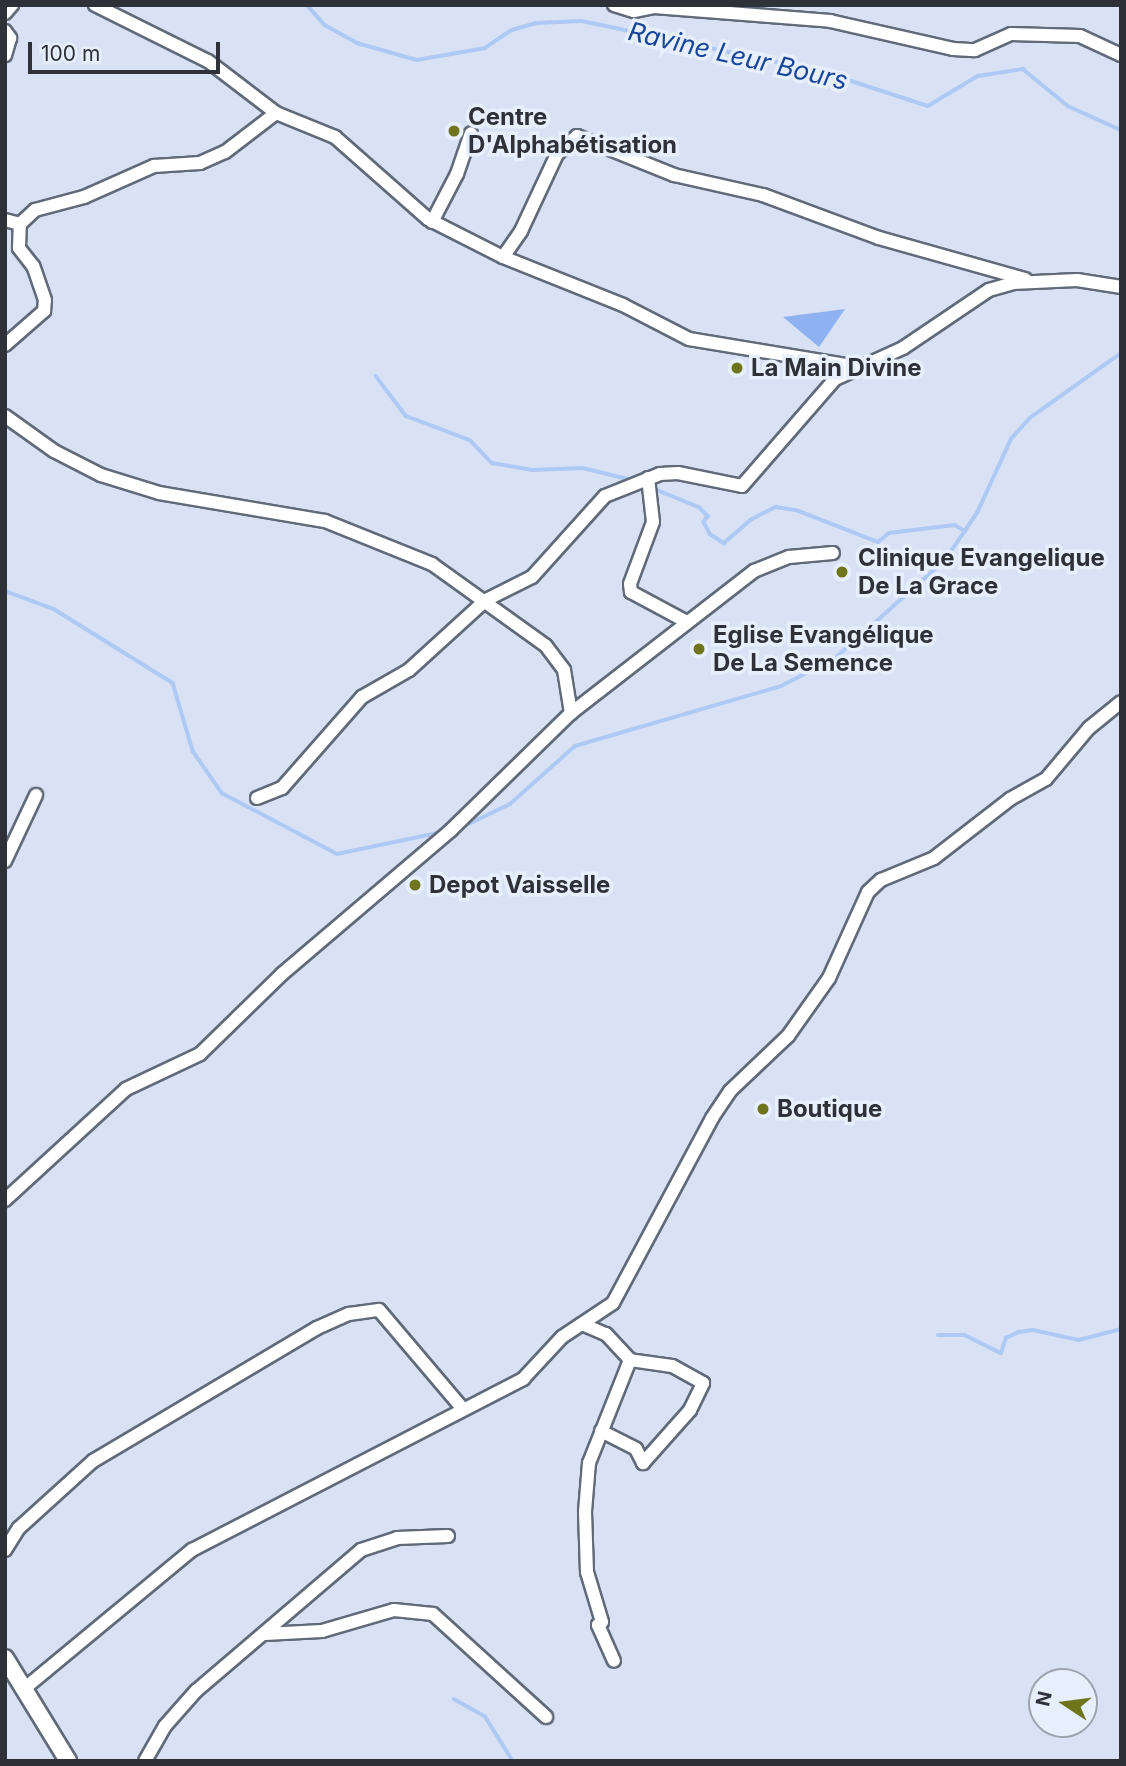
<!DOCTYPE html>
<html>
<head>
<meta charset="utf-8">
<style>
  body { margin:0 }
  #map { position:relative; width:1126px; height:1766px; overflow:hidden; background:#d8e2f4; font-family:Inter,sans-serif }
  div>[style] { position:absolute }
  .green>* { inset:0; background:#8db1f1 }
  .stream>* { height:3.5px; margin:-1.75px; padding:0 1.75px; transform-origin:1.75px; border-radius:1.75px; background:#afc9f5 }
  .roads { filter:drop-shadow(2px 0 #616a79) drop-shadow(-2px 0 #616a79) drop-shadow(0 2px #616a79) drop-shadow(0 -2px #616a79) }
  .minor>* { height:12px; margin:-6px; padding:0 6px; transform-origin:6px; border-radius:6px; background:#fff }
  .tertiary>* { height:16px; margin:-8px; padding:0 8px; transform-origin:8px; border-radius:8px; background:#fff }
  .dots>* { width:19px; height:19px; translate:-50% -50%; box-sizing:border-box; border:4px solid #e7effd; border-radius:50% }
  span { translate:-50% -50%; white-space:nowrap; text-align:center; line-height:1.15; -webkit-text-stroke:7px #e7effd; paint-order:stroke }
  .poi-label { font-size:24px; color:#2e3238; font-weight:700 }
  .left { translate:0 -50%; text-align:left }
  .water-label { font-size:26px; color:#184699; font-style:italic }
  .frame { position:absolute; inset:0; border:7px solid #2e3238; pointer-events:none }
  .north { position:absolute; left:1028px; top:1668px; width:70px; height:70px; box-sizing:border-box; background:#e7effd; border:2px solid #9da3ae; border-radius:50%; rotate:283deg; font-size:19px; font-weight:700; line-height:28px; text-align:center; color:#2e3238 }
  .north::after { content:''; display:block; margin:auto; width:24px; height:32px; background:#6f751d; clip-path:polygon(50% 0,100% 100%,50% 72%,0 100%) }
  .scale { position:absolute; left:28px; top:42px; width:192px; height:32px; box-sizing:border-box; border:4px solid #2e3238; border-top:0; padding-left:9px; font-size:21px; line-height:24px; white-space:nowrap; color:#2e3238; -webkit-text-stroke:5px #e7effd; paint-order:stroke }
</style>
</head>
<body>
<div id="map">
  <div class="green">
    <div style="clip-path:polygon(845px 309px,819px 347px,783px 317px)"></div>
  </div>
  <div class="stream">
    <div style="left:307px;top:5px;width:27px;rotate:48deg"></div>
    <div style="left:325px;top:25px;width:37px;rotate:29deg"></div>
    <div style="left:357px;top:43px;width:62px;rotate:15.8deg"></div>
    <div style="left:417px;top:60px;width:69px;rotate:-10deg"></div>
    <div style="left:485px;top:48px;width:32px;rotate:-34deg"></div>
    <div style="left:512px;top:30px;width:25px;rotate:-16deg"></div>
    <div style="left:536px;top:23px;width:46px;rotate:-2.5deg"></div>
    <div style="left:582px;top:21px;width:247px;rotate:11.9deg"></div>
    <div style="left:824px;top:72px;width:109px;rotate:18.1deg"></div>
    <div style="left:928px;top:106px;width:58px;rotate:-31deg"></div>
    <div style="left:978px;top:76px;width:46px;rotate:-8.8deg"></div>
    <div style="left:1023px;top:69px;width:58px;rotate:39.4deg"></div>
    <div style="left:1068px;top:106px;width:58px;rotate:24.4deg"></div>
    <div style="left:376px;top:376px;width:50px;rotate:53.1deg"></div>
    <div style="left:406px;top:416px;width:68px;rotate:20.6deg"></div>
    <div style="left:470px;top:440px;width:32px;rotate:46deg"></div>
    <div style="left:492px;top:463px;width:42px;rotate:9.7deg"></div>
    <div style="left:533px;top:470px;width:50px;rotate:-2.3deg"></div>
    <div style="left:583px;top:468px;width:55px;rotate:13.8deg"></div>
    <div style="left:652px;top:488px;width:51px;rotate:22deg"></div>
    <div style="left:699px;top:507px;width:13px;rotate:45deg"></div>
    <div style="left:708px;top:516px;width:7px;rotate:124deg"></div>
    <div style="left:704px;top:522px;width:13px;rotate:63deg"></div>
    <div style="left:710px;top:534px;width:17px;rotate:33deg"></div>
    <div style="left:724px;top:543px;width:35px;rotate:-41deg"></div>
    <div style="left:750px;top:520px;width:29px;rotate:-27deg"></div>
    <div style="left:776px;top:507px;width:20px;rotate:9deg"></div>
    <div style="left:796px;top:510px;width:88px;rotate:21.3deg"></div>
    <div style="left:878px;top:542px;width:14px;rotate:-39deg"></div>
    <div style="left:889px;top:533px;width:66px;rotate:-6.9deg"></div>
    <div style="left:955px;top:525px;width:12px;rotate:31deg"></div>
    <div style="left:5px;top:591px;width:52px;rotate:20.2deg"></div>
    <div style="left:54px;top:609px;width:140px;rotate:31.9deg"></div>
    <div style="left:173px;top:683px;width:71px;rotate:73.6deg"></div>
    <div style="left:193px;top:751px;width:51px;rotate:55.4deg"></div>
    <div style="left:222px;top:793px;width:130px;rotate:27.9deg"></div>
    <div style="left:337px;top:854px;width:107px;rotate:-11.8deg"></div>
    <div style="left:460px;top:828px;width:55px;rotate:-25.6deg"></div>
    <div style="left:510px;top:804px;width:87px;rotate:-41.7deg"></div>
    <div style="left:575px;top:746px;width:215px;rotate:-16.2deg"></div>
    <div style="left:781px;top:686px;width:59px;rotate:-27deg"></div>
    <div style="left:834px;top:659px;width:149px;rotate:-41.7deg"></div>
    <div style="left:945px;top:560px;width:57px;rotate:-55.8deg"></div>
    <div style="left:977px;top:513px;width:81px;rotate:-65.3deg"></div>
    <div style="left:1011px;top:439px;width:28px;rotate:-48deg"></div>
    <div style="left:1030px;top:418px;width:112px;rotate:-35.5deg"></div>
    <div style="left:938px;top:1335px;width:27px"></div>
    <div style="left:965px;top:1335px;width:40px;rotate:26.6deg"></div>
    <div style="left:1001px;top:1353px;width:16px;rotate:-72deg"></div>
    <div style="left:1006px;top:1338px;width:14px;rotate:-25deg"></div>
    <div style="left:1019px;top:1332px;width:14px;rotate:-8deg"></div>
    <div style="left:1033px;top:1330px;width:47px;rotate:12.3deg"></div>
    <div style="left:1079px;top:1340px;width:43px;rotate:-14.7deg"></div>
    <div style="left:454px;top:1699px;width:35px;rotate:29deg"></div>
    <div style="left:485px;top:1716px;width:53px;rotate:58.1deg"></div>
  </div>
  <div class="roads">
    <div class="minor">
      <div style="left:95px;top:5px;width:126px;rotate:26.4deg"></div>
      <div style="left:208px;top:61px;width:86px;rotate:37.4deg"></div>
      <div style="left:276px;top:113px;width:64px;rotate:22.1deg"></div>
      <div style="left:335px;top:137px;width:124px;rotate:41.4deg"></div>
      <div style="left:428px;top:219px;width:84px;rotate:26.9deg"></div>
      <div style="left:503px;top:257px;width:129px;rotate:21.8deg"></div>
      <div style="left:623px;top:305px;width:74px;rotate:27.3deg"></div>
      <div style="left:689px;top:339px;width:171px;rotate:9.4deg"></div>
      <div style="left:614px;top:5px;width:21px;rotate:17deg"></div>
      <div style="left:634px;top:11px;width:20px;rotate:-11deg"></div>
      <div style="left:654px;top:7px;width:177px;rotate:4.5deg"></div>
      <div style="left:830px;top:21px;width:126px;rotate:12.8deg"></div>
      <div style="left:953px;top:49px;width:22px;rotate:3deg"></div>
      <div style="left:975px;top:50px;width:39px;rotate:-24deg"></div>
      <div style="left:1011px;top:34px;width:69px;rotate:1.7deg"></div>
      <div style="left:1080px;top:36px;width:45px;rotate:24.9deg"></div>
      <div style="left:5px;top:13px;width:11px;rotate:-49deg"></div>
      <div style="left:5px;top:31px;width:9px;rotate:54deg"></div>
      <div style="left:10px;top:38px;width:18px;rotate:106deg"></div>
      <div style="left:5px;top:220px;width:16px;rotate:15deg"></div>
      <div style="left:432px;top:222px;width:54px;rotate:-62.5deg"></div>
      <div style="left:457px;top:174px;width:43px;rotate:-71.1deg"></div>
      <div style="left:503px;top:257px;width:32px;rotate:-55deg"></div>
      <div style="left:521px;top:231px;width:85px;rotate:-64.9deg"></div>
      <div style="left:557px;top:154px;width:27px;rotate:-42deg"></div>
      <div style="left:577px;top:136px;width:105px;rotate:21.9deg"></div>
      <div style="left:674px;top:175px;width:91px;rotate:12.7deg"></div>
      <div style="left:763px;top:195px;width:124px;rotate:20.3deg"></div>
      <div style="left:879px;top:238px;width:152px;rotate:15.7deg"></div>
      <div style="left:5px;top:345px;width:52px;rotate:-41.1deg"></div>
      <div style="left:44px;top:311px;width:11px;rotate:-85deg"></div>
      <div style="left:45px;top:300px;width:36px;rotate:-109deg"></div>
      <div style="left:33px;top:266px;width:23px;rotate:-128deg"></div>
      <div style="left:19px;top:248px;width:24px;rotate:-88deg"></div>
      <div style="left:20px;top:224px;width:21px;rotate:-43deg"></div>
      <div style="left:35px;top:210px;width:51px;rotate:-14.9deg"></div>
      <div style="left:84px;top:197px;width:77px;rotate:-23.9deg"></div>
      <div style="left:154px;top:166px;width:46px;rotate:-3.7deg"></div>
      <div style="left:200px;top:163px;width:27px;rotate:-24deg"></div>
      <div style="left:225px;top:152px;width:64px;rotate:-37.4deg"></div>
      <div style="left:5px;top:416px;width:60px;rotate:35.5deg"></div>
      <div style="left:54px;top:451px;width:53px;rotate:27.1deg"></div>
      <div style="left:101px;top:475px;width:61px;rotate:17.2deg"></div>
      <div style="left:159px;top:493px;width:168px;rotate:9.6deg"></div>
      <div style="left:325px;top:521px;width:115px;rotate:21.9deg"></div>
      <div style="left:432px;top:564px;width:140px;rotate:35.7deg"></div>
      <div style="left:546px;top:646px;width:30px;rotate:53deg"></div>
      <div style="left:564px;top:670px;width:44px;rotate:80.8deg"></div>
      <div style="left:648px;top:478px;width:44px;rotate:83.5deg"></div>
      <div style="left:653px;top:522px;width:66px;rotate:110.4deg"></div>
      <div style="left:630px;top:584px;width:8px;rotate:83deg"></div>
      <div style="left:631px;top:592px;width:64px;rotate:28.2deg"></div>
      <div style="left:257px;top:798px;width:27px;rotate:-22deg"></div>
      <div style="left:282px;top:788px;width:121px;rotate:-48.7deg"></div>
      <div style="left:362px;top:697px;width:54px;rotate:-29.9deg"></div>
      <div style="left:409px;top:670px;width:104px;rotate:-42.3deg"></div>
      <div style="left:486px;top:600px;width:51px;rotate:-26.6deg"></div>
      <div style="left:532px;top:577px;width:109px;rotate:-48deg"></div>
      <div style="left:605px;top:496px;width:59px;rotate:-21.8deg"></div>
      <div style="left:660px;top:474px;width:18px;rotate:-3deg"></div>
      <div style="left:678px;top:473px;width:65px;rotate:11.5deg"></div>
      <div style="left:742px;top:486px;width:142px;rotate:-49deg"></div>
      <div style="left:835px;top:379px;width:75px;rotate:-24.5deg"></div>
      <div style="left:903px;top:348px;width:104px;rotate:-34deg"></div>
      <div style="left:989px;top:290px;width:25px;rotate:-16deg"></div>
      <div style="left:1013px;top:283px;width:64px;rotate:-2.7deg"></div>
      <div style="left:1077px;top:280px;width:45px;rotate:9deg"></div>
      <div style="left:5px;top:861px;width:73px;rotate:-64.8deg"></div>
      <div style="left:5px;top:1200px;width:164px;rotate:-42.5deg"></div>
      <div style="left:126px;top:1089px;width:82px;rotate:-25.3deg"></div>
      <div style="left:200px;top:1054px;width:115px;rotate:-44.3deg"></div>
      <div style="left:282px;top:974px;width:222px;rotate:-40.4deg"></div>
      <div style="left:451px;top:830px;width:168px;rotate:-44.3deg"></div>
      <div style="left:571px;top:713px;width:232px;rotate:-37.8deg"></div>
      <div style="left:754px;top:571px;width:38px;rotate:-22deg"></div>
      <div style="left:789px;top:557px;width:44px;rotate:-5.2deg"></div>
      <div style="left:582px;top:1324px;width:26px;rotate:23deg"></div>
      <div style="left:606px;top:1334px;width:35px;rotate:47deg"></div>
      <div style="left:630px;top:1360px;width:111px;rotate:111.7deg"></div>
      <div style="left:589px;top:1463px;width:49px;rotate:94.7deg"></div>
      <div style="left:585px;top:1512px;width:60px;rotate:88.1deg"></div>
      <div style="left:587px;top:1572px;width:52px;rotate:73.3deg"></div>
      <div style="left:602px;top:1622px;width:5px;rotate:143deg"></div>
      <div style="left:598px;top:1625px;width:39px;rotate:66deg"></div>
      <div style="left:601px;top:1431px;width:39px;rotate:27deg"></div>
      <div style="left:636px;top:1449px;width:16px;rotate:63deg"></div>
      <div style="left:643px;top:1463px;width:71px;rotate:-48.4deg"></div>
      <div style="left:690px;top:1410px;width:30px;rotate:-64deg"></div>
      <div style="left:703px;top:1383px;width:35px;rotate:-151deg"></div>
      <div style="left:672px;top:1366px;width:42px;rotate:-171.9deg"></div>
      <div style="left:5px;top:1550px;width:26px;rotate:-58deg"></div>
      <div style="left:19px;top:1528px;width:100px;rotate:-42.2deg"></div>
      <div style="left:93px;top:1461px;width:261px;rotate:-30.7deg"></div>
      <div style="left:317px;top:1328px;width:35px;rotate:-24deg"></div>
      <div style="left:349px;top:1314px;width:30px;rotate:-8deg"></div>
      <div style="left:379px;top:1310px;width:128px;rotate:49.7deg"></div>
      <div style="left:265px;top:1634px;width:57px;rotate:-3deg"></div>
      <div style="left:322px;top:1631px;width:75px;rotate:-16.3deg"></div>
      <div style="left:394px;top:1610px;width:39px;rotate:6deg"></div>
      <div style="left:433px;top:1614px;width:153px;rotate:42.3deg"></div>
      <div style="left:25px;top:1688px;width:217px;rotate:-39.6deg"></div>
      <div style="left:192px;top:1550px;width:373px;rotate:-27.3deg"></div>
      <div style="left:523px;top:1379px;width:57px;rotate:-47.1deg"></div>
      <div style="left:562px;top:1337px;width:61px;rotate:-33.7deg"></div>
      <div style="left:613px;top:1303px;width:210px;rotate:-61.8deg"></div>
      <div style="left:712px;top:1118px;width:32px;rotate:-56deg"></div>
      <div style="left:730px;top:1091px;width:80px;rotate:-43.5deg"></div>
      <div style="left:788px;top:1036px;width:71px;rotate:-54.7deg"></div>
      <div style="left:829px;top:978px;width:94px;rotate:-65.6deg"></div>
      <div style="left:868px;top:892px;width:18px;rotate:-43deg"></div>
      <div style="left:881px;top:880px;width:57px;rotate:-22.5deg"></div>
      <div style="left:934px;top:858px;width:96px;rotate:-37.8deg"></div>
      <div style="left:1010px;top:799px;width:41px;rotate:-29.1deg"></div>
      <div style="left:1046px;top:779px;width:67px;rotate:-49.9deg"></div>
      <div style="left:1089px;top:728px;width:41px;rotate:-39.1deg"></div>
      <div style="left:145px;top:1761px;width:40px;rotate:-60.3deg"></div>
      <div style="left:165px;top:1726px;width:47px;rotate:-48.5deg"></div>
      <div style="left:196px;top:1691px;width:217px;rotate:-40.5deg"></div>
      <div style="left:361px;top:1550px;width:38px;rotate:-18deg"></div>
      <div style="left:397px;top:1538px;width:51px;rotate:-2.2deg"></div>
    </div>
    <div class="tertiary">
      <div style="left:5px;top:1658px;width:121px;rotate:58.5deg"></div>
    </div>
  </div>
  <div class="dots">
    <div style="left:454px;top:131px;background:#6f751d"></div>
    <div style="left:737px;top:368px;background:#6f751d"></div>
    <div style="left:842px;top:572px;background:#6f751d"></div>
    <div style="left:699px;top:649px;background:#6f751d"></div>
    <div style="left:415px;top:885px;background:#6f751d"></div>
    <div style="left:763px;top:1109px;background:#6f751d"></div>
  </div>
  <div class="poi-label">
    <span class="left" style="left:468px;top:131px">Centre<br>D'Alphabétisation</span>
    <span class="left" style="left:751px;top:368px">La Main Divine</span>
    <span class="left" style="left:858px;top:572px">Clinique Evangelique<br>De La Grace</span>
    <span class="left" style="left:713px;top:649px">Eglise Evangélique<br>De La Semence</span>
    <span class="left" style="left:429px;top:885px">Depot Vaisselle</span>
    <span class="left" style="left:777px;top:1109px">Boutique</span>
  </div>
  <div class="water-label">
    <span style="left:738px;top:56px;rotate:13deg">Ravine Leur Bours</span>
  </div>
  <div class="frame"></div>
  <div class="north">N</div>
  <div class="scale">100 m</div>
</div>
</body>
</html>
